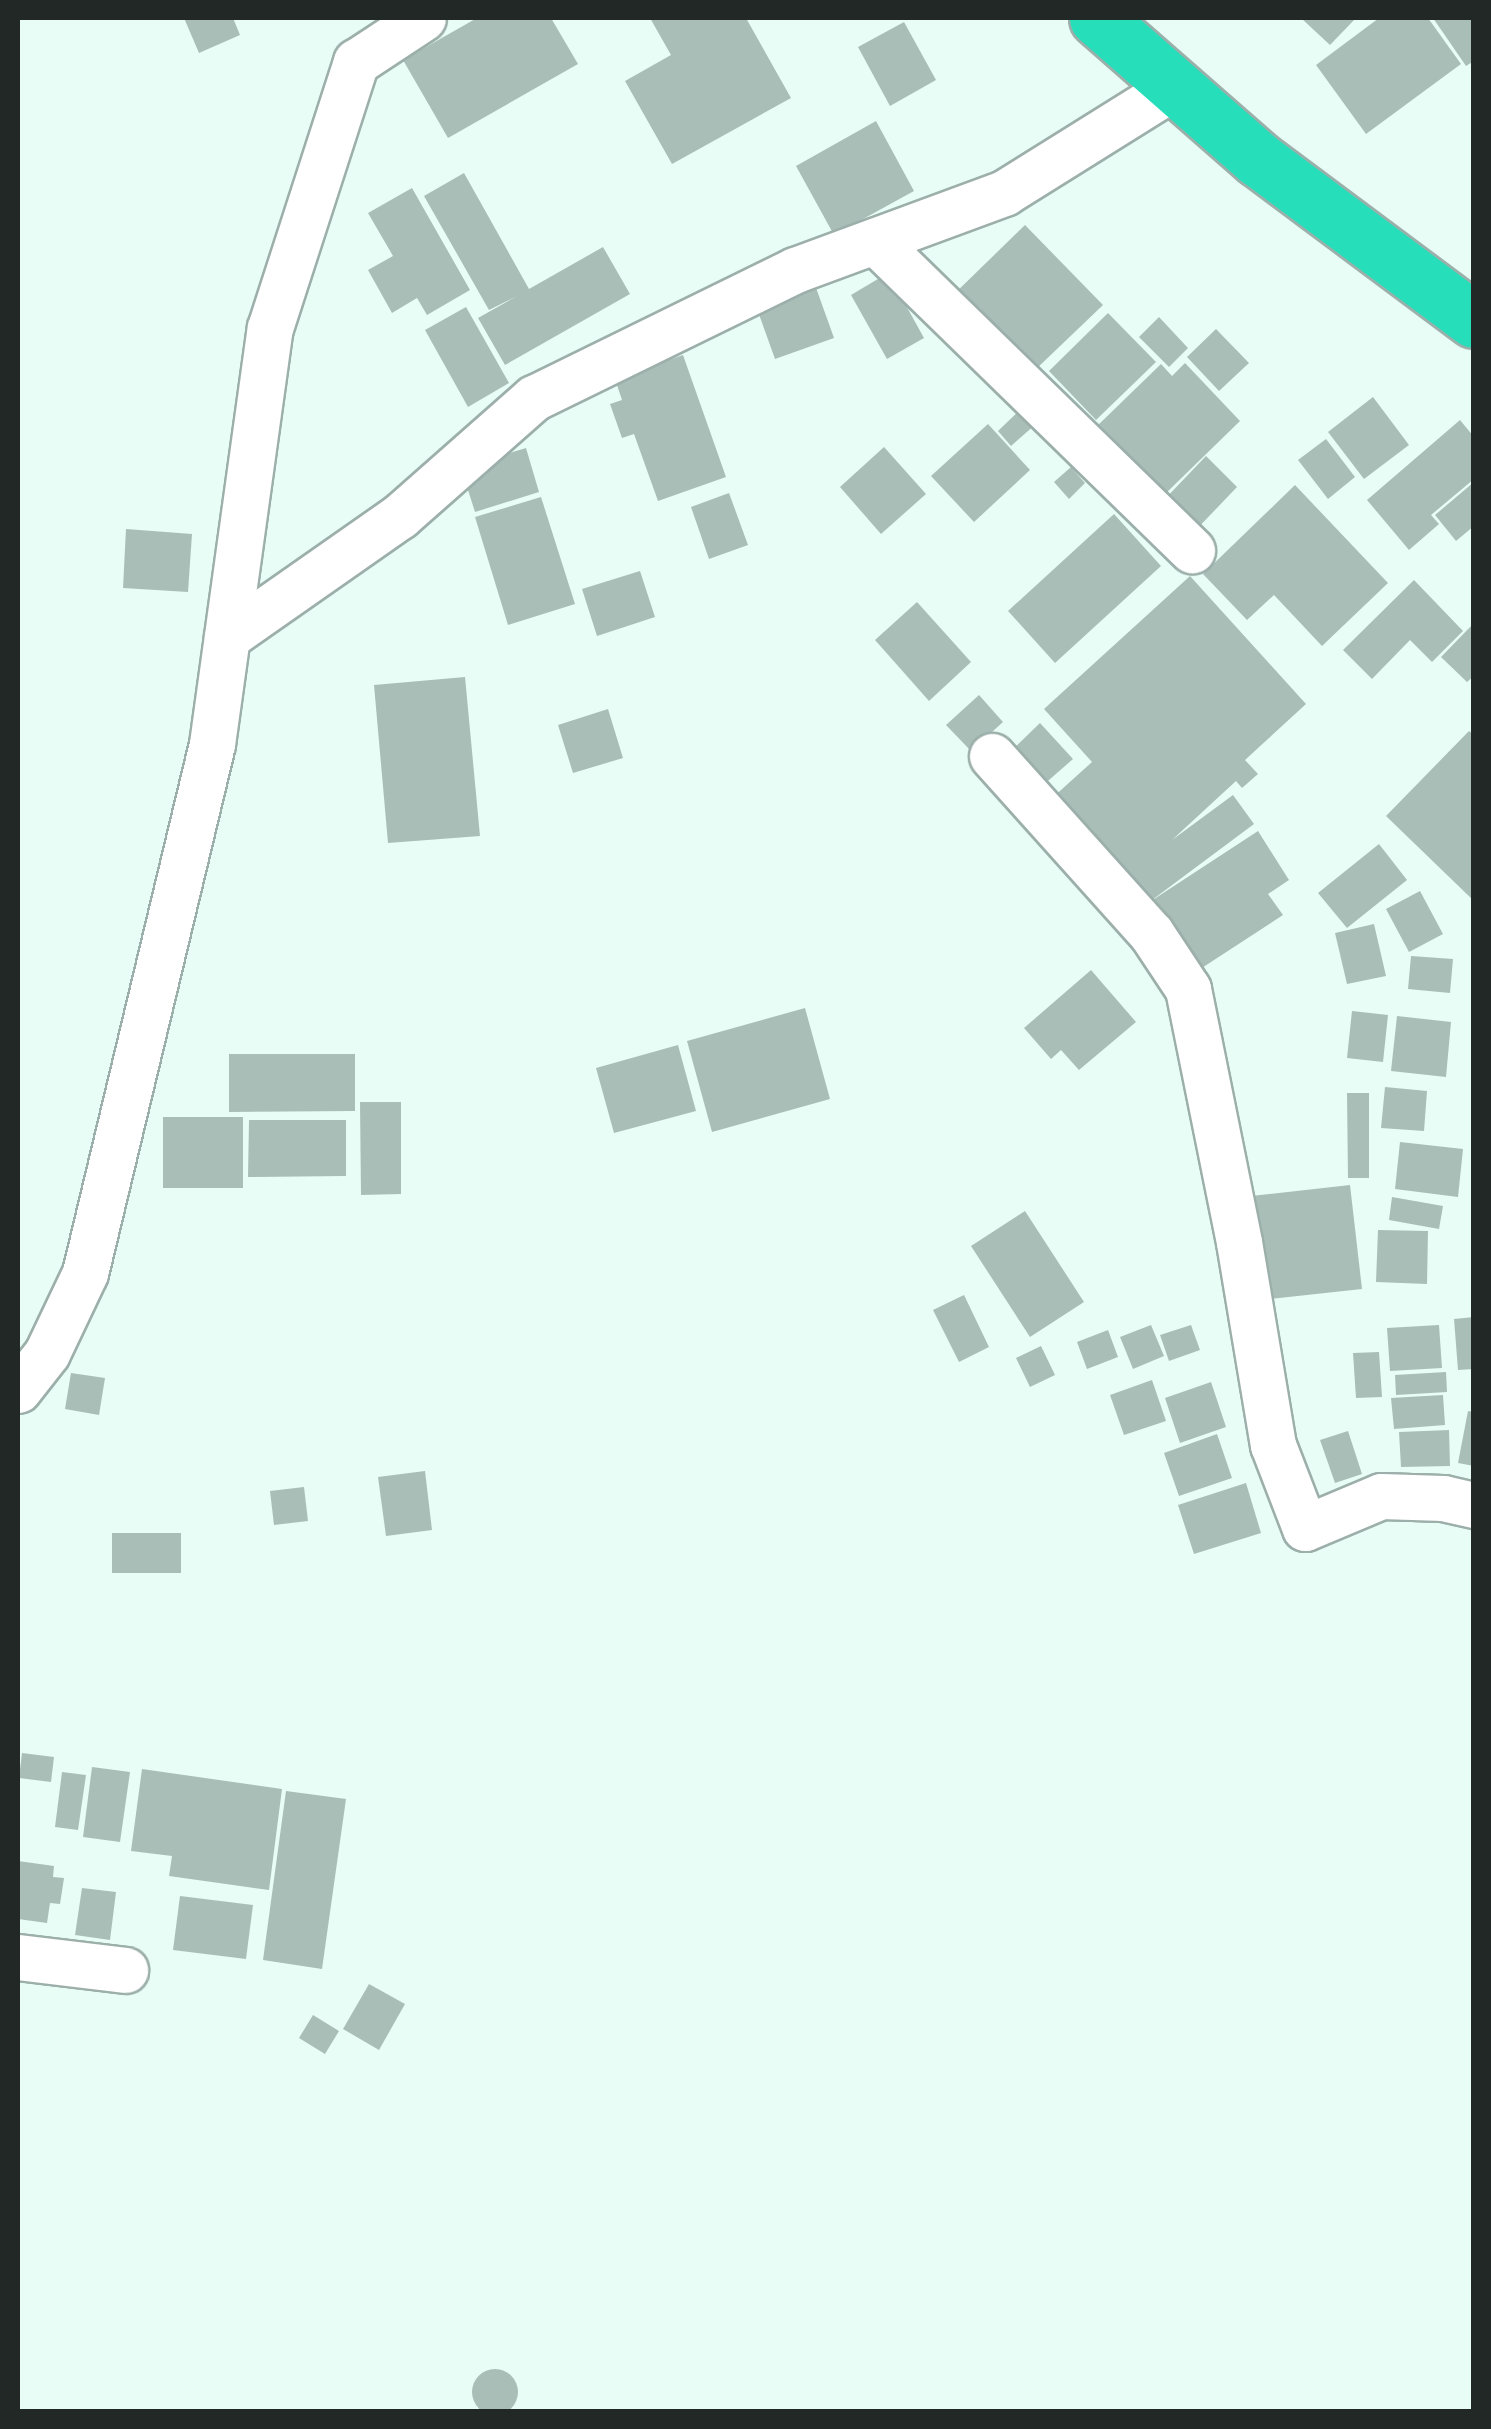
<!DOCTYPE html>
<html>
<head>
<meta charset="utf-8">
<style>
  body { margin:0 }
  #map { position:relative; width:1491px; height:2429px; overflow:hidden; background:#e8fdf6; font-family:"Noto Sans",sans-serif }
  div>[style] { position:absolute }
  .building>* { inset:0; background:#aabeb8 }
  .round { border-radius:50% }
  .roads { filter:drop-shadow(2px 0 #9cafaa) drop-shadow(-2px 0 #9cafaa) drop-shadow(0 2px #9cafaa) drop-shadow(0 -2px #9cafaa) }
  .minor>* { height:45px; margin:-22.5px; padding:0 22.5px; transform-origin:22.5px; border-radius:22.5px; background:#fff }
  .highway>* { height:55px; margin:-27.5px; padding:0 27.5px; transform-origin:27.5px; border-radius:27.5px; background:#27debb }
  span { translate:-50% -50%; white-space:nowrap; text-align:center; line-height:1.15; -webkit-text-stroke:10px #fff; paint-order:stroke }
  .frame { position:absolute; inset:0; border:20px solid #212826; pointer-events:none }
</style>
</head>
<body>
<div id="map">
  <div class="building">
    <div style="clip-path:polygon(184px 18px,233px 18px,240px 35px,199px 53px)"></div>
    <div style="clip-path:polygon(477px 18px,551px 18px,578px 64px,448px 138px,403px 60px)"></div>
    <div style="clip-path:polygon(650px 18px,746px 18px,791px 98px,672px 164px,625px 81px,671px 55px)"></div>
    <div style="clip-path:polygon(1301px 18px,1356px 18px,1330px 45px)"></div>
    <div style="clip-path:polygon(1379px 18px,1428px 18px,1461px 64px,1366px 134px,1316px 65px)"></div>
    <div style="clip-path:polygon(1433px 18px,1474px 18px,1474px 61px,1466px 66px)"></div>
    <div style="clip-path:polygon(904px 22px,936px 80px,890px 106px,858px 47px)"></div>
    <div style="clip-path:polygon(876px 121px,914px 191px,834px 235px,796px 166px)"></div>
    <div style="clip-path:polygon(464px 173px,529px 289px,603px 247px,630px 294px,505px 365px,478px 318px,517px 296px,489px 310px,424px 196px)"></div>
    <div style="clip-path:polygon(412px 188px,470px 290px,427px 315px,417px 298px,392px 313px,368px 270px,393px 256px,368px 213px)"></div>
    <div style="clip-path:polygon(1025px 225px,1103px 305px,1034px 371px,948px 300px)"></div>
    <div style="clip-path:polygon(888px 273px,924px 338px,887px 359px,851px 295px)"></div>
    <div style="clip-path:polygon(815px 285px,834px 338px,775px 359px,756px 306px)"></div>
    <div style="clip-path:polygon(466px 307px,509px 383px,468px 407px,425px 330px)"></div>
    <div style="clip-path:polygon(1108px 313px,1156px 362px,1096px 420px,1049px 371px)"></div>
    <div style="clip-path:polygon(1159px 317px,1188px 348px,1169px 367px,1139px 337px)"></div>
    <div style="clip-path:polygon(1216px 329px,1249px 363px,1219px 391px,1187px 357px)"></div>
    <div style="clip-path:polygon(683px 355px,726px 477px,658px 501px,634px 434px,622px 438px,610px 404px,622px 400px,615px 379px)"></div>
    <div style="clip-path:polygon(1185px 363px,1240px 421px,1162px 497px,1095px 428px,1161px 364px,1172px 376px)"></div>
    <div style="clip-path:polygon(1373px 397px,1409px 445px,1364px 479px,1328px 432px)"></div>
    <div style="clip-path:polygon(1022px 408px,1036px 424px,1011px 446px,998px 431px)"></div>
    <div style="clip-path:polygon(1460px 420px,1474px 437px,1474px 479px,1431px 515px,1439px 524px,1409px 550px,1367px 500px)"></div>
    <div style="clip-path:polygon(988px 424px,1030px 470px,974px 522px,931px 476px)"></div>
    <div style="clip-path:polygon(1326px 439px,1355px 477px,1328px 499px,1298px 460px)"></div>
    <div style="clip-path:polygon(884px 447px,926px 494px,881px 534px,840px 487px)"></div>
    <div style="clip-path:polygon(526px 448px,539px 492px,475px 512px,461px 468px)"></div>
    <div style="clip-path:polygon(1206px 456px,1237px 487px,1193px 533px,1162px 502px)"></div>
    <div style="clip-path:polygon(1071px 467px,1085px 483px,1069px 499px,1054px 482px)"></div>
    <div style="clip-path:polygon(1474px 482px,1474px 526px,1456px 541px,1435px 515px)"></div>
    <div style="clip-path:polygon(1295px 485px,1388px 583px,1322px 646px,1274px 595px,1247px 620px,1203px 574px)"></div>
    <div style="clip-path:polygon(729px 493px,748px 545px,709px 559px,691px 507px)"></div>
    <div style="clip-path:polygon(541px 497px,575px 604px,508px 625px,475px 517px)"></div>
    <div style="clip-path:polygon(1114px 514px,1161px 566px,1055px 663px,1008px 611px)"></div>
    <div style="clip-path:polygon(126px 529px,192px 534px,188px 592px,123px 588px)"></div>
    <div style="clip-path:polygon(640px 571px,655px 617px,597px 636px,582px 589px)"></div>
    <div style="clip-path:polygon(1190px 576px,1306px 704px,1245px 760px,1258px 774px,1242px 788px,1236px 781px,1172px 840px,1233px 795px,1254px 824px,1148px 903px,1258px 831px,1289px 880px,1268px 894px,1283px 915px,1188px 977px,1051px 799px,1092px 762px,1044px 709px)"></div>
    <div style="clip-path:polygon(1414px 580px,1463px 631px,1432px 662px,1410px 640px,1372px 679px,1343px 650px)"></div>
    <div style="clip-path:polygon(917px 602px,971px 662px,929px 701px,875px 640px)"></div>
    <div style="clip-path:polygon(1474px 623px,1474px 676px,1467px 682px,1441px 657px)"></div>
    <div style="clip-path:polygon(465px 677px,480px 836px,388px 843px,374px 685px)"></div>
    <div style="clip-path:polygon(979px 695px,1003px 722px,971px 751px,946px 725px)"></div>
    <div style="clip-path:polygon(608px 709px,623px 758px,573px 773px,558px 725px)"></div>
    <div style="clip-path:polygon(1040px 723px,1073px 759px,1041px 787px,1009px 753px)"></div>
    <div style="clip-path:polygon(1469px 731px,1474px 735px,1474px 901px,1386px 816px)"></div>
    <div style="clip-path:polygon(1379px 844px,1407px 880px,1347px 928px,1318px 893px)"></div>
    <div style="clip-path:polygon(1420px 891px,1443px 934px,1409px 952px,1386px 909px)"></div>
    <div style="clip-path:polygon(1374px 924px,1386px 976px,1347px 984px,1335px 933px)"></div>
    <div style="clip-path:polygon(1411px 956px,1453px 959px,1450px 993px,1408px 989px)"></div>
    <div style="clip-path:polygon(1091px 970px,1136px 1022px,1079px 1070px,1061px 1050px,1051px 1059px,1024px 1028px)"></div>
    <div style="clip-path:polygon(805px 1008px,830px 1099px,712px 1132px,687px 1041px)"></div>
    <div style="clip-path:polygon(1352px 1011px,1388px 1015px,1383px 1062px,1347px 1058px)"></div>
    <div style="clip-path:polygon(1397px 1016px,1451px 1022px,1446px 1077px,1391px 1071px)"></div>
    <div style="clip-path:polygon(678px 1045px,696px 1111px,614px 1133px,596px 1068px)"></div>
    <div style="clip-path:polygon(229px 1054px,355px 1054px,355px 1111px,229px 1112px)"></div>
    <div style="clip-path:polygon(1385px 1087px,1427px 1091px,1424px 1131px,1381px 1128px)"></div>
    <div style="clip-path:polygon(1347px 1093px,1369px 1093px,1369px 1178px,1348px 1178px)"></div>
    <div style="clip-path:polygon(360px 1102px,401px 1102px,401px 1194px,361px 1195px)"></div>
    <div style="clip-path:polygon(163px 1117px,243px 1117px,243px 1188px,163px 1188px)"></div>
    <div style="clip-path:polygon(249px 1120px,346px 1120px,346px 1176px,248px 1177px)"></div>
    <div style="clip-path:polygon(1400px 1142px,1463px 1149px,1458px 1197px,1395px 1189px)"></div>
    <div style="clip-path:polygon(1350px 1185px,1362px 1289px,1262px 1300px,1251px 1196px)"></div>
    <div style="clip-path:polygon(1392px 1197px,1443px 1206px,1439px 1229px,1389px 1220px)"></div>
    <div style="clip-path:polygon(1025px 1211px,1084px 1302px,1030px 1337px,971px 1246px)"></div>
    <div style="clip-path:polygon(1378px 1230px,1428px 1231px,1427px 1284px,1376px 1282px)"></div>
    <div style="clip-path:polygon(964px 1295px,989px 1347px,959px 1362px,933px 1310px)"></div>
    <div style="clip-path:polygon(1474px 1317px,1474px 1369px,1458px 1370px,1454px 1319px)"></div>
    <div style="clip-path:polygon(1151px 1325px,1164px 1356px,1133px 1369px,1120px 1337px)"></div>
    <div style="clip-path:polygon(1191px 1325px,1200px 1350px,1169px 1361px,1160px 1335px)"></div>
    <div style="clip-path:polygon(1439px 1325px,1442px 1368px,1390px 1371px,1387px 1328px)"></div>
    <div style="clip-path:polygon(1108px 1330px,1118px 1357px,1087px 1369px,1077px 1342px)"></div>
    <div style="clip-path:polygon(1041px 1346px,1055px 1375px,1030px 1387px,1016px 1358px)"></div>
    <div style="clip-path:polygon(1379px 1352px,1382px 1397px,1356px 1398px,1353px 1353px)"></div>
    <div style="clip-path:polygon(1446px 1372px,1447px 1392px,1396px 1395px,1395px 1375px)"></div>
    <div style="clip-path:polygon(71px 1373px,105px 1378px,99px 1415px,65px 1409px)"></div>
    <div style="clip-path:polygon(1152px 1380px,1166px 1421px,1124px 1435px,1110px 1395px)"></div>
    <div style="clip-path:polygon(1211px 1382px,1226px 1427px,1180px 1443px,1165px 1398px)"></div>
    <div style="clip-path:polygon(1443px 1395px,1445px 1425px,1394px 1429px,1391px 1398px)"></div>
    <div style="clip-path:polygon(1468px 1411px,1474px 1412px,1474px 1466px,1458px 1463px)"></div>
    <div style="clip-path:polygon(1449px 1430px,1450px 1466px,1401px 1467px,1399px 1432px)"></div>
    <div style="clip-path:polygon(1348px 1431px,1362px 1474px,1335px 1483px,1320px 1440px)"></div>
    <div style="clip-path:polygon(1217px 1434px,1232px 1478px,1179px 1496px,1164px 1453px)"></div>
    <div style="clip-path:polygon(425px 1471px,432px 1530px,386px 1536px,378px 1477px)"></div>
    <div style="clip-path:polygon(1246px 1483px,1261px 1533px,1194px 1554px,1178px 1505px)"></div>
    <div style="clip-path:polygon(304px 1487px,308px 1521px,274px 1525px,270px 1491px)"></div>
    <div style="clip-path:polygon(112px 1533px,181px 1533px,181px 1573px,112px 1573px)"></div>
    <div style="clip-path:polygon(22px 1753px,54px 1757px,51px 1782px,19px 1778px)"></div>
    <div style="clip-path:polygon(92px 1767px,130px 1772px,120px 1842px,83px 1837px)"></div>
    <div style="clip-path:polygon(142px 1769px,282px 1789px,269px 1890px,169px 1876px,172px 1856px,131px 1851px)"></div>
    <div style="clip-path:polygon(62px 1772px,86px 1775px,78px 1830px,55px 1827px)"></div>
    <div style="clip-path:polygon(286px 1791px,346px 1799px,322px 1969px,263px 1960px)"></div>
    <div style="clip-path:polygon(18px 1861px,54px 1866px,53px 1877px,64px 1878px,60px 1904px,50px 1903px,47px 1923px,18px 1919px)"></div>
    <div style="clip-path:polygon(82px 1888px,116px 1892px,110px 1940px,75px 1935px)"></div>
    <div style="clip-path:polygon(180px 1896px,253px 1905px,246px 1959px,173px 1950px)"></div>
    <div style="clip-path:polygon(369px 1984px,405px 2004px,379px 2050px,343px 2029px)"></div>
    <div style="clip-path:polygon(313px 2015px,339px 2031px,325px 2054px,299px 2038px)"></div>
    <div class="round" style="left:472px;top:2369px;width:46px;height:46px"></div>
  </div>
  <div class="roads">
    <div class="minor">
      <div style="left:875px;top:241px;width:443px;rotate:44.3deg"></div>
      <div style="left:227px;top:637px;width:211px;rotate:-35deg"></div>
      <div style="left:400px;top:516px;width:179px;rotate:-41.4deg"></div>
      <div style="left:534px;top:398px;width:291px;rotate:-26.1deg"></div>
      <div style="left:795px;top:270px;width:223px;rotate:-20.2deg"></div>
      <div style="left:1004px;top:193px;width:202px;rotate:-32deg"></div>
      <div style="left:992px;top:756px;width:238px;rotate:48.1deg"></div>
      <div style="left:1151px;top:933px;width:67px;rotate:56.5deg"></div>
      <div style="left:1188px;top:989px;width:258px;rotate:78.6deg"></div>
      <div style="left:1239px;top:1242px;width:206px;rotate:80.5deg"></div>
      <div style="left:1273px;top:1445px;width:89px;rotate:68.9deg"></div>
      <div style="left:1305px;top:1528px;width:82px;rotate:-22.8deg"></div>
      <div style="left:1381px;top:1496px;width:62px;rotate:1.8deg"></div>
      <div style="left:1443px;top:1498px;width:32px;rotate:13deg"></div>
      <div style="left:18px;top:1390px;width:47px;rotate:-51.9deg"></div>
      <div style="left:47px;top:1353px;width:89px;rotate:-64.6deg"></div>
      <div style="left:85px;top:1273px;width:544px;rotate:-76.5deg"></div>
      <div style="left:212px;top:744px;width:420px;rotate:-82.1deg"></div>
      <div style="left:270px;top:328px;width:280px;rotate:-72.1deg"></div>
      <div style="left:356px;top:62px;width:80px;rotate:-33.3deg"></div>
      <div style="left:18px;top:1957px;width:108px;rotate:6.9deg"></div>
    </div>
    <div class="highway">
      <div style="left:1097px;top:18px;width:214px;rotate:41.2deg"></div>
      <div style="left:1258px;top:159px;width:269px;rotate:36.7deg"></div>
    </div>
  </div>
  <div class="frame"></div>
</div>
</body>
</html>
